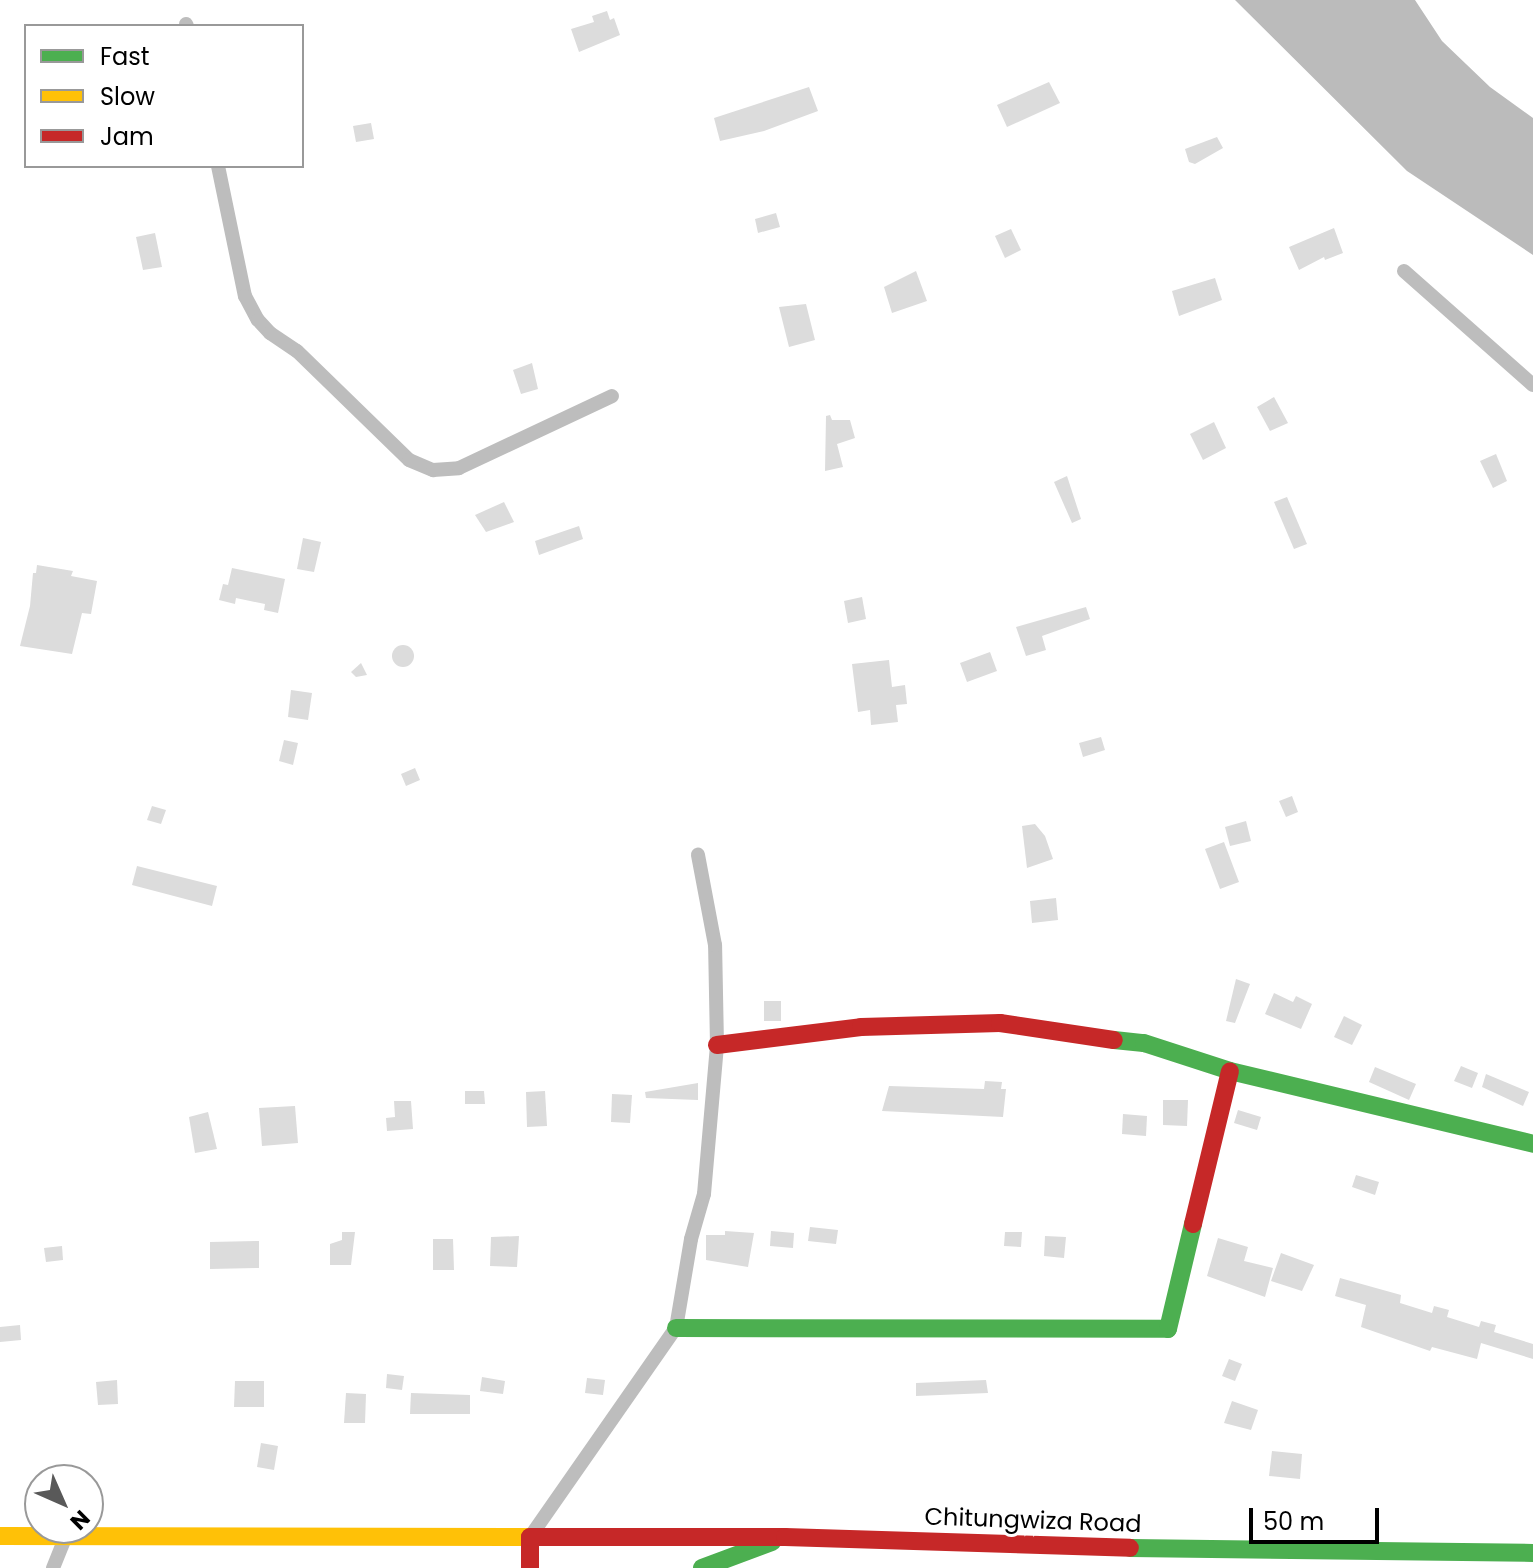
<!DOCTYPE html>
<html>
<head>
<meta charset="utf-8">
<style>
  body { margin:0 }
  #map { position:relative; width:1533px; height:1568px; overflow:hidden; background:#fff; font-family:Poppins,sans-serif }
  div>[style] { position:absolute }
  .water>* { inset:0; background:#bbb }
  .building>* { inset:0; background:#dcdcdc }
  .round { border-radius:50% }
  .street>* { height:14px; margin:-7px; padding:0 7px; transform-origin:7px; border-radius:7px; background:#bdbdbd }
  .fast>* { height:18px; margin:-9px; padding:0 9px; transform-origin:9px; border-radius:9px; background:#4caf50 }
  .slow>* { height:18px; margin:-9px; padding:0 9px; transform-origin:9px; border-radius:9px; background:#ffc107 }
  .jam>* { height:18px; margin:-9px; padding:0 9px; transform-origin:9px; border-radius:9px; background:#c62828 }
  span { translate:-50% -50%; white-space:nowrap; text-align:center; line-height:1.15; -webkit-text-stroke:6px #fff; paint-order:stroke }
  .street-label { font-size:24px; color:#000 }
  .legend { position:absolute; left:24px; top:24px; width:280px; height:144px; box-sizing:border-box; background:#fff; border:2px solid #999; margin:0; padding:10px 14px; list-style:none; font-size:24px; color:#000 }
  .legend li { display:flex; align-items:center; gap:16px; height:40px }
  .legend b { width:40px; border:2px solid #999 }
  .north { position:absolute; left:24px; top:1464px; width:80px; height:80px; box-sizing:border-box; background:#fff; border:2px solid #999; border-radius:50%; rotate:135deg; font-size:22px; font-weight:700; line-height:32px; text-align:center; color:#000 }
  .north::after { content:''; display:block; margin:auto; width:28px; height:36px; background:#595959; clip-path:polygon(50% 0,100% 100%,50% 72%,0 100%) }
  .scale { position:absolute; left:1249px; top:1508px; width:130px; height:36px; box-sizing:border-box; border:4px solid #000; border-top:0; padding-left:10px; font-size:24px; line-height:28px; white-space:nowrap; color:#000; -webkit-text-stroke:6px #fff; paint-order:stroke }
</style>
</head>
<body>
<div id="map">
  <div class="water">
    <div style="clip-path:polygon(1235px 0,1415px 0,1442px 41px,1490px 87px,1533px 118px,1533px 255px,1407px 171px)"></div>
  </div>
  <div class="building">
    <div style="clip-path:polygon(607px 11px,610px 20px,614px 18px,620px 35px,579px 52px,571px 29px,594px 22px,592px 16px)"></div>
    <div style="clip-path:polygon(1049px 82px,1060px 103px,1007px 127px,997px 105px)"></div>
    <div style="clip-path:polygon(809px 87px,818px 111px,764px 131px,720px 141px,714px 118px)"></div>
    <div style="clip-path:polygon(371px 123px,374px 139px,356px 142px,353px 126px)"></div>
    <div style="clip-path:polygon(1217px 137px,1223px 148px,1195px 164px,1189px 162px,1185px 149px)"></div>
    <div style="clip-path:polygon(776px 213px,780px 227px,758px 233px,755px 219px)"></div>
    <div style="clip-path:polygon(1334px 228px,1343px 253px,1325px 260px,1324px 257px,1299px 270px,1289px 247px)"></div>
    <div style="clip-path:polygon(1011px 229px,1021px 250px,1005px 258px,995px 236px)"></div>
    <div style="clip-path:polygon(155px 233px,162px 267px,143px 270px,136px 237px)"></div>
    <div style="clip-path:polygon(916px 271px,927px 301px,892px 313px,884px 287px)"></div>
    <div style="clip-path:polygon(1215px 278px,1222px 300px,1179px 316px,1172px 291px)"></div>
    <div style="clip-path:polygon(806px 304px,815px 340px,789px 347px,779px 307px)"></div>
    <div style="clip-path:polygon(532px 363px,538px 389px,521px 394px,513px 370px)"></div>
    <div style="clip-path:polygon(1274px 397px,1288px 423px,1270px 431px,1257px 407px)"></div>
    <div style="clip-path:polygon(830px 415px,832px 420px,850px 420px,855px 438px,837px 444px,843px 467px,825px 471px,826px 416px)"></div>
    <div style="clip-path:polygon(1214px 422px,1226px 448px,1203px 460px,1190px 434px)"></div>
    <div style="clip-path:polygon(1496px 454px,1507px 481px,1493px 488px,1480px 461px)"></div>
    <div style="clip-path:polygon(1067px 476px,1081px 519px,1072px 523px,1054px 482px)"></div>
    <div style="clip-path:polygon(1287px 497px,1307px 544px,1294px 549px,1274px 502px)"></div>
    <div style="clip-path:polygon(504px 502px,514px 522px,486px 532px,475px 515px)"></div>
    <div style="clip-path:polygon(579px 526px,583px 539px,539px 555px,535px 541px)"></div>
    <div style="clip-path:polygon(303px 538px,321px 542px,314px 572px,297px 569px)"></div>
    <div style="clip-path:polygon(37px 565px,73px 571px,71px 576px,97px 581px,91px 614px,82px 613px,72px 654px,20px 646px,30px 606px,33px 573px,36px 573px)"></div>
    <div style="clip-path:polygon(232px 568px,285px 579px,278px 613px,264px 610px,265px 604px,236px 598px,235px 604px,219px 600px,223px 584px,228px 585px)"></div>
    <div style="clip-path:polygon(862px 597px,866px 619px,848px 623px,844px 601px)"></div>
    <div style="clip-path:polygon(1086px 607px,1090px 619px,1042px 636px,1046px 650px,1026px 656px,1016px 627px)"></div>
    <div class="round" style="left:392px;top:645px;width:22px;height:22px"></div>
    <div style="clip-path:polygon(990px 652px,997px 671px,967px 682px,960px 663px)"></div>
    <div style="clip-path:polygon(889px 660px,892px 687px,905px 685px,907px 704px,896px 705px,898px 722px,871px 725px,870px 710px,858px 712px,852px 664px)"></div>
    <div style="clip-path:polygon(361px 663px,367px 675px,356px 677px,351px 672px)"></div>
    <div style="clip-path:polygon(291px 690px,312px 693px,308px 720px,288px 717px)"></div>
    <div style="clip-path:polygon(1101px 737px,1105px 750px,1083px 757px,1079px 743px)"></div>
    <div style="clip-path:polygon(284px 740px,298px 743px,293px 765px,279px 761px)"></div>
    <div style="clip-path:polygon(415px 768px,420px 780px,406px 786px,401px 774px)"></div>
    <div style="clip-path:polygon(1292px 796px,1298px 812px,1286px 817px,1279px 801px)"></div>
    <div style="clip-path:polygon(152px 806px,166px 810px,161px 824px,147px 820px)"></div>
    <div style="clip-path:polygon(1246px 821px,1251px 841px,1230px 846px,1225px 827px)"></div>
    <div style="clip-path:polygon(1035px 824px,1045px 836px,1053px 859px,1027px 868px,1022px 826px)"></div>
    <div style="clip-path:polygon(1224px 842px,1239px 882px,1220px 889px,1205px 849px)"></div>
    <div style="clip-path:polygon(137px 866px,217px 886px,212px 906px,132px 885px)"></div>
    <div style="clip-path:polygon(1056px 898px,1058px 920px,1032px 923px,1030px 901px)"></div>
    <div style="clip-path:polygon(1236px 979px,1250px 984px,1235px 1023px,1226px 1021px)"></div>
    <div style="clip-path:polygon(1274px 993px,1293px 1002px,1296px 996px,1312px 1004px,1301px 1029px,1265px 1014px)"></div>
    <div style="clip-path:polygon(764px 1001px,781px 1001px,781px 1021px,764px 1021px)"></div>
    <div style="clip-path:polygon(1344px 1016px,1362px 1025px,1352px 1045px,1334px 1037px)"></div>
    <div style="clip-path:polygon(1461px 1066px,1478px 1073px,1472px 1088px,1454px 1081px)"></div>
    <div style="clip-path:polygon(1375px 1067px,1416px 1084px,1409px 1100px,1369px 1082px)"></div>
    <div style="clip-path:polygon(1486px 1074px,1529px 1092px,1523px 1106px,1482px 1087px)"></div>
    <div style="clip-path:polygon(985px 1081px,1002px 1082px,1001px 1089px,1006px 1089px,1003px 1117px,882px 1111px,889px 1086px,984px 1089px)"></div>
    <div style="clip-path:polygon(698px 1083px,698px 1100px,646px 1098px,645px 1092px)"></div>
    <div style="clip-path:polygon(465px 1091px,484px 1091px,485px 1104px,465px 1104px)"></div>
    <div style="clip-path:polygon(545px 1091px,547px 1126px,527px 1127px,526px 1092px)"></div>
    <div style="clip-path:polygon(612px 1094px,632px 1095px,630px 1123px,611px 1122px)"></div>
    <div style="clip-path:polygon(1163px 1100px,1188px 1100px,1187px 1126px,1163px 1125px)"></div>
    <div style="clip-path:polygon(394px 1101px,411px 1101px,413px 1129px,387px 1131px,386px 1118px,395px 1117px)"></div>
    <div style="clip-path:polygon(295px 1106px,298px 1143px,262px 1146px,259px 1108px)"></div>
    <div style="clip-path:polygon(1238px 1110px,1261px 1117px,1257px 1130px,1234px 1123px)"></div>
    <div style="clip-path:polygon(208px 1112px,217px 1149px,195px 1153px,189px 1117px)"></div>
    <div style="clip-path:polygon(1123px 1114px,1147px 1116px,1146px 1136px,1122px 1134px)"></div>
    <div style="clip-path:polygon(1356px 1175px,1379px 1182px,1375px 1195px,1352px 1187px)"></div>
    <div style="clip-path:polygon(810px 1227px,838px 1230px,836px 1244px,808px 1241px)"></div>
    <div style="clip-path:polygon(725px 1231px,754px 1233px,748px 1267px,706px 1260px,706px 1235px,725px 1235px)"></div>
    <div style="clip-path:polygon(771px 1231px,794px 1233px,793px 1248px,770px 1246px)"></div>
    <div style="clip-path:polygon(342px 1232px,355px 1232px,351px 1265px,330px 1265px,330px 1244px,342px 1240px)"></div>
    <div style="clip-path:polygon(1005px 1232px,1022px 1232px,1021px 1247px,1004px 1246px)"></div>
    <div style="clip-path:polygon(519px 1236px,517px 1267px,490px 1266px,491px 1237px)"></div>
    <div style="clip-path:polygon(1045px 1236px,1066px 1237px,1064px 1258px,1044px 1256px)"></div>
    <div style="clip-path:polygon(1218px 1238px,1248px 1247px,1244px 1261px,1273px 1268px,1265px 1297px,1207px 1276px)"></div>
    <div style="clip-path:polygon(433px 1239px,453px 1239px,454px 1270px,433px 1270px)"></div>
    <div style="clip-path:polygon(259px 1241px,259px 1268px,210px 1269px,210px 1242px)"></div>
    <div style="clip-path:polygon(62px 1246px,63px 1260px,46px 1262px,44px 1248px)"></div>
    <div style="clip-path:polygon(1281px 1253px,1314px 1265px,1302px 1291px,1271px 1281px)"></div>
    <div style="clip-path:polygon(1340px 1278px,1401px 1295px,1400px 1303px,1432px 1313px,1434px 1306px,1449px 1310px,1447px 1317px,1479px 1327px,1481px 1321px,1496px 1325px,1494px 1332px,1533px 1344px,1533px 1359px,1481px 1343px,1477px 1359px,1432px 1347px,1430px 1351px,1361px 1327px,1366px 1305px,1335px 1296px)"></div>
    <div style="clip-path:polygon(20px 1325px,21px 1340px,0 1342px,0 1327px)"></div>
    <div style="clip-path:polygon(1229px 1359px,1242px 1364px,1235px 1381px,1222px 1376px)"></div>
    <div style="clip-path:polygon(387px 1374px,404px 1376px,402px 1390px,386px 1388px)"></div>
    <div style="clip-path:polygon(482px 1377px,505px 1381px,503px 1394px,480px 1391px)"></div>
    <div style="clip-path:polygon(587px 1378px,605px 1380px,603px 1395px,585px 1393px)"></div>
    <div style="clip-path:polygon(117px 1380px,118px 1404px,98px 1405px,96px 1382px)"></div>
    <div style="clip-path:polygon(986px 1380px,988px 1393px,916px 1396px,916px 1383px)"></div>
    <div style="clip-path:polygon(235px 1381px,264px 1381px,264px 1407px,234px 1407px)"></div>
    <div style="clip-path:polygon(346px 1393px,366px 1394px,365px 1423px,344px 1423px)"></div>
    <div style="clip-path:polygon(411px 1393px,470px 1395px,470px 1414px,410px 1414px)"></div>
    <div style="clip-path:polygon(1232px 1401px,1258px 1410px,1251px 1430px,1224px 1423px)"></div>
    <div style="clip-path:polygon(261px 1443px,278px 1446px,274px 1470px,257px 1467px)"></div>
    <div style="clip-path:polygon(1272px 1451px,1302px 1454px,1300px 1479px,1269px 1476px)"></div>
  </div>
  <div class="street">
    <div style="left:186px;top:24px;width:2px;rotate:63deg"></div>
    <div style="left:218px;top:166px;width:133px;rotate:78.3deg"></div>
    <div style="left:245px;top:296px;width:27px;rotate:62deg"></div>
    <div style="left:258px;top:320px;width:18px;rotate:47deg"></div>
    <div style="left:270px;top:333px;width:32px;rotate:34deg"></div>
    <div style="left:297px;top:351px;width:156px;rotate:44.2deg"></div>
    <div style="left:409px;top:460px;width:26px;rotate:23deg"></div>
    <div style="left:433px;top:470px;width:26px;rotate:-4deg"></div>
    <div style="left:459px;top:468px;width:169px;rotate:-25.2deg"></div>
    <div style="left:1404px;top:271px;width:172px;rotate:41.5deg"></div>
    <div style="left:530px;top:1537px;width:255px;rotate:-55.1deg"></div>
    <div style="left:676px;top:1328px;width:90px;rotate:-80.4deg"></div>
    <div style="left:691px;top:1239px;width:47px;rotate:-73.9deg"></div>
    <div style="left:704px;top:1194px;width:150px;rotate:-85deg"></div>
    <div style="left:717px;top:1045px;width:100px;rotate:-91.1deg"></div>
    <div style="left:715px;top:945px;width:92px;rotate:-100.7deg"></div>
    <div style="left:53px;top:1568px;width:37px;rotate:-68deg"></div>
  </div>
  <div class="fast">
    <div style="left:1114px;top:1040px;width:30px;rotate:6deg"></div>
    <div style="left:1144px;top:1043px;width:90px;rotate:18deg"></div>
    <div style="left:1230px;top:1071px;width:312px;rotate:13.5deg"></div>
    <div style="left:676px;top:1328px;width:492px;rotate:0.1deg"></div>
    <div style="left:1168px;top:1329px;width:108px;rotate:-76.6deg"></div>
    <div style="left:1130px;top:1548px;width:403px;rotate:0.7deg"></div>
    <div style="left:702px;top:1568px;width:75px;rotate:-20.4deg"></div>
  </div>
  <div class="slow">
    <div style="left:0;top:1536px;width:530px;rotate:0.11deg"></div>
  </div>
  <div class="jam">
    <div style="left:717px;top:1045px;width:145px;rotate:-7.1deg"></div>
    <div style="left:861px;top:1027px;width:139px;rotate:-1.6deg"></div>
    <div style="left:1000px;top:1023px;width:115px;rotate:8.5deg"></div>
    <div style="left:1193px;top:1224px;width:157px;rotate:-76.4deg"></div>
    <div style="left:530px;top:1568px;width:31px;rotate:-90deg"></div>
    <div style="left:530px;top:1537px;width:255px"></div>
    <div style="left:785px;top:1537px;width:345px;rotate:1.8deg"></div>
  </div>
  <div class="street-label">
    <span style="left:1033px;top:1520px;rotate:2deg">Chitungwiza Road</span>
  </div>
  <ul class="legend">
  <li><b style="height:10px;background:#4caf50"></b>Fast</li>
  <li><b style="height:10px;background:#ffc107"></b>Slow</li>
  <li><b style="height:10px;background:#c62828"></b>Jam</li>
  </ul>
  <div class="north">N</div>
  <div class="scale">50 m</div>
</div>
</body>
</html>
